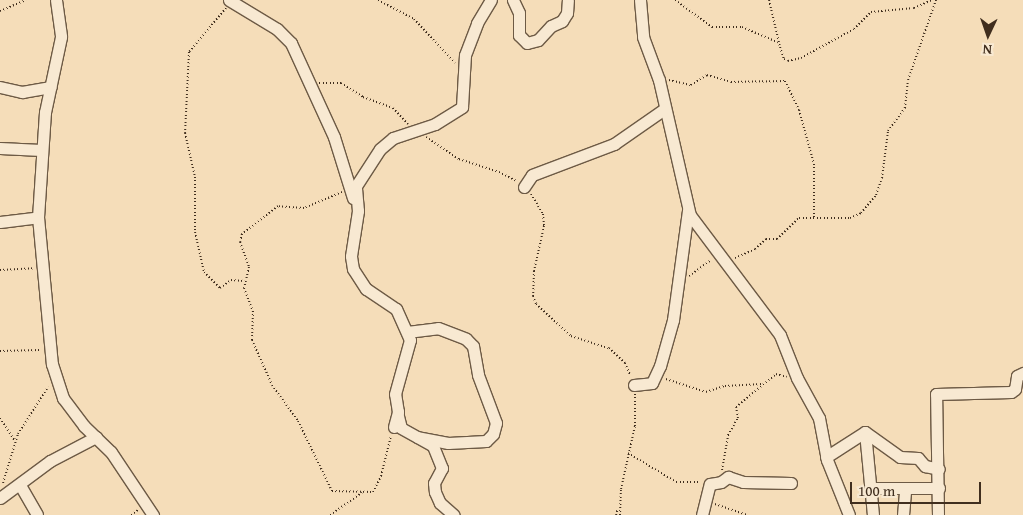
<!DOCTYPE html>
<html>
<head>
<meta charset="utf-8">
<style>
  body { margin:0 }
  #map { position:relative; width:1023px; height:515px; overflow:hidden; background:#f5ddb9; font-family:"Gentium Book Plus",serif }
  div>[style] { position:absolute }
  .path>* { height:2px; margin-top:-1px; transform-origin:0; background:repeating-linear-gradient(90deg,#402e1e 0 1px,transparent 0 3.5px) }
  .roads { filter:drop-shadow(1px 0 #6d5a45) drop-shadow(-1px 0 #6d5a45) drop-shadow(0 1px #6d5a45) drop-shadow(0 -1px #6d5a45) }
  .minor>* { height:11px; margin:-5.5px; padding:0 5.5px; transform-origin:5.5px; border-radius:5.5px; background:#f8e9d2 }
  span { translate:-50% -50%; white-space:nowrap; text-align:center; line-height:1.15; -webkit-text-stroke:5px #f8e9d2; paint-order:stroke }
  .north { position:absolute; left:963px; top:10px; width:50px; height:50px; -webkit-text-stroke:4px #f8e9d2; paint-order:stroke; rotate:183deg; font-size:14px; font-weight:700; line-height:20px; text-align:center; color:#402e1e }
  .north::after { content:''; display:block; margin:auto; width:18px; height:22px; background:#402e1e; clip-path:polygon(50% 0,100% 100%,50% 72%,0 100%) }
  .scale { position:absolute; left:850px; top:482px; width:131px; height:22px; box-sizing:border-box; border:2px solid #402e1e; border-top:0; padding-left:6px; font-size:15px; line-height:18px; white-space:nowrap; color:#402e1e; -webkit-text-stroke:4px #f8e9d2; paint-order:stroke }
</style>
</head>
<body>
<div id="map">
  <div class="path">
    <div style="left:378px;top:0;width:41px;rotate:27.8deg"></div>
    <div style="left:414px;top:19px;width:60px;rotate:47deg"></div>
    <div style="left:675px;top:0;width:46px;rotate:36.1deg"></div>
    <div style="left:712px;top:27px;width:30px"></div>
    <div style="left:742px;top:27px;width:39px;rotate:23deg"></div>
    <div style="left:769px;top:0;width:48px;rotate:76.8deg"></div>
    <div style="left:780px;top:47px;width:13px;rotate:72deg"></div>
    <div style="left:784px;top:59px;width:4px;rotate:27deg"></div>
    <div style="left:788px;top:61px;width:13px;rotate:-13deg"></div>
    <div style="left:801px;top:58px;width:60px;rotate:-28.7deg"></div>
    <div style="left:854px;top:29px;width:24px;rotate:-45deg"></div>
    <div style="left:871px;top:12px;width:43px;rotate:-5.3deg"></div>
    <div style="left:914px;top:8px;width:20px;rotate:-24deg"></div>
    <div style="left:226px;top:8px;width:57px;rotate:130.1deg"></div>
    <div style="left:189px;top:52px;width:81px;rotate:92.8deg"></div>
    <div style="left:185px;top:133px;width:45px;rotate:77.2deg"></div>
    <div style="left:195px;top:177px;width:55px;rotate:90deg"></div>
    <div style="left:195px;top:232px;width:41px;rotate:77.3deg"></div>
    <div style="left:204px;top:272px;width:23px;rotate:45deg"></div>
    <div style="left:220px;top:288px;width:14px;rotate:-36deg"></div>
    <div style="left:231px;top:280px;width:13px;rotate:4deg"></div>
    <div style="left:0;top:11px;width:28px;rotate:-23deg"></div>
    <div style="left:669px;top:80px;width:23px;rotate:13deg"></div>
    <div style="left:691px;top:85px;width:19px;rotate:-32deg"></div>
    <div style="left:707px;top:75px;width:25px;rotate:16deg"></div>
    <div style="left:731px;top:82px;width:54px;rotate:-1.1deg"></div>
    <div style="left:785px;top:81px;width:32px;rotate:64deg"></div>
    <div style="left:799px;top:110px;width:56px;rotate:74.5deg"></div>
    <div style="left:814px;top:164px;width:53px;rotate:90deg"></div>
    <div style="left:319px;top:83px;width:22px"></div>
    <div style="left:341px;top:83px;width:26px;rotate:32deg"></div>
    <div style="left:363px;top:97px;width:32px;rotate:20deg"></div>
    <div style="left:393px;top:108px;width:22px;rotate:47deg"></div>
    <div style="left:426px;top:137px;width:40px;rotate:34deg"></div>
    <div style="left:459px;top:159px;width:42px;rotate:18deg"></div>
    <div style="left:499px;top:172px;width:20px;rotate:27deg"></div>
    <div style="left:342px;top:192px;width:41px;rotate:157.2deg"></div>
    <div style="left:304px;top:208px;width:26px;rotate:-176deg"></div>
    <div style="left:278px;top:206px;width:46px;rotate:142.1deg"></div>
    <div style="left:242px;top:234px;width:8px;rotate:104deg"></div>
    <div style="left:240px;top:242px;width:27px;rotate:70deg"></div>
    <div style="left:249px;top:267px;width:22px;rotate:103deg"></div>
    <div style="left:244px;top:288px;width:25px;rotate:69deg"></div>
    <div style="left:253px;top:311px;width:29px;rotate:92deg"></div>
    <div style="left:252px;top:340px;width:49px;rotate:66deg"></div>
    <div style="left:272px;top:385px;width:44px;rotate:54.2deg"></div>
    <div style="left:298px;top:421px;width:78px;rotate:64.1deg"></div>
    <div style="left:332px;top:491px;width:41px;rotate:1.4deg"></div>
    <div style="left:373px;top:492px;width:18px;rotate:-63deg"></div>
    <div style="left:381px;top:476px;width:41px;rotate:-76deg"></div>
    <div style="left:531px;top:194px;width:23px;rotate:59deg"></div>
    <div style="left:543px;top:214px;width:12px;rotate:85deg"></div>
    <div style="left:544px;top:226px;width:46px;rotate:102.5deg"></div>
    <div style="left:534px;top:271px;width:25px;rotate:92deg"></div>
    <div style="left:533px;top:296px;width:9px;rotate:69deg"></div>
    <div style="left:536px;top:304px;width:47px;rotate:42.4deg"></div>
    <div style="left:571px;top:336px;width:40px;rotate:18deg"></div>
    <div style="left:609px;top:348px;width:22px;rotate:43deg"></div>
    <div style="left:625px;top:363px;width:13px;rotate:67deg"></div>
    <div style="left:735px;top:258px;width:22px;rotate:-24deg"></div>
    <div style="left:755px;top:249px;width:15px;rotate:-42deg"></div>
    <div style="left:766px;top:239px;width:11px"></div>
    <div style="left:777px;top:239px;width:30px;rotate:-44deg"></div>
    <div style="left:799px;top:218px;width:51px"></div>
    <div style="left:850px;top:218px;width:12px;rotate:-24deg"></div>
    <div style="left:861px;top:213px;width:23px;rotate:-50deg"></div>
    <div style="left:876px;top:195px;width:18px;rotate:-71deg"></div>
    <div style="left:882px;top:178px;width:47px;rotate:-82.7deg"></div>
    <div style="left:888px;top:131px;width:29px;rotate:-54deg"></div>
    <div style="left:905px;top:108px;width:28px;rotate:-84deg"></div>
    <div style="left:908px;top:80px;width:85px;rotate:-70.7deg"></div>
    <div style="left:0;top:270px;width:34px;rotate:-3deg"></div>
    <div style="left:689px;top:276px;width:27px;rotate:-36deg"></div>
    <div style="left:0;top:351px;width:40px;rotate:-1.4deg"></div>
    <div style="left:666px;top:379px;width:42px;rotate:18deg"></div>
    <div style="left:706px;top:392px;width:20px;rotate:-18deg"></div>
    <div style="left:725px;top:386px;width:37px;rotate:-3deg"></div>
    <div style="left:0;top:418px;width:27px;rotate:57deg"></div>
    <div style="left:628px;top:453px;width:56px;rotate:31.1deg"></div>
    <div style="left:676px;top:482px;width:24px"></div>
    <div style="left:722px;top:470px;width:36px;rotate:-80deg"></div>
    <div style="left:728px;top:435px;width:20px;rotate:-60deg"></div>
    <div style="left:738px;top:418px;width:11px;rotate:-100deg"></div>
    <div style="left:736px;top:407px;width:52px;rotate:-39.5deg"></div>
    <div style="left:776px;top:374px;width:11px;rotate:15deg"></div>
    <div style="left:3px;top:483px;width:51px;rotate:-73deg"></div>
    <div style="left:18px;top:434px;width:56px;rotate:-57.4deg"></div>
    <div style="left:715px;top:504px;width:34px;rotate:19deg"></div>
    <div style="left:131px;top:515px;width:9px;rotate:-36deg"></div>
    <div style="left:330px;top:515px;width:39px;rotate:-35deg"></div>
    <div style="left:616px;top:515px;width:7px;rotate:-74deg"></div>
    <div style="left:620px;top:515px;width:26px;rotate:-88deg"></div>
    <div style="left:621px;top:489px;width:65px;rotate:-77.5deg"></div>
    <div style="left:635px;top:426px;width:32px;rotate:-90deg"></div>
  </div>
  <div class="roads">
    <div class="minor">
      <div style="left:56px;top:0;width:37px;rotate:82deg"></div>
      <div style="left:61px;top:37px;width:77px;rotate:102deg"></div>
      <div style="left:45px;top:112px;width:105px;rotate:93.8deg"></div>
      <div style="left:38px;top:217px;width:148px;rotate:84.6deg"></div>
      <div style="left:52px;top:364px;width:36px;rotate:72deg"></div>
      <div style="left:63px;top:398px;width:35px;rotate:53deg"></div>
      <div style="left:84px;top:426px;width:37px;rotate:44deg"></div>
      <div style="left:111px;top:452px;width:76px;rotate:56.3deg"></div>
      <div style="left:229px;top:0;width:56px;rotate:31.1deg"></div>
      <div style="left:277px;top:29px;width:20px;rotate:45deg"></div>
      <div style="left:291px;top:43px;width:103px;rotate:65.4deg"></div>
      <div style="left:334px;top:137px;width:64px;rotate:72.7deg"></div>
      <div style="left:513px;top:0;width:14px;rotate:65deg"></div>
      <div style="left:519px;top:13px;width:22px;rotate:90deg"></div>
      <div style="left:519px;top:35px;width:11px;rotate:45deg"></div>
      <div style="left:527px;top:43px;width:11px;rotate:-15deg"></div>
      <div style="left:538px;top:40px;width:19px;rotate:-47deg"></div>
      <div style="left:551px;top:26px;width:12px;rotate:-24deg"></div>
      <div style="left:562px;top:21px;width:9px;rotate:-58deg"></div>
      <div style="left:567px;top:13px;width:13px;rotate:-86deg"></div>
      <div style="left:640px;top:0;width:37px;rotate:85deg"></div>
      <div style="left:643px;top:37px;width:46px;rotate:69.6deg"></div>
      <div style="left:659px;top:80px;width:139px;rotate:77.1deg"></div>
      <div style="left:690px;top:215px;width:150px;rotate:53.1deg"></div>
      <div style="left:780px;top:335px;width:46px;rotate:68.4deg"></div>
      <div style="left:797px;top:378px;width:46px;rotate:61.2deg"></div>
      <div style="left:819px;top:418px;width:43px;rotate:79.2deg"></div>
      <div style="left:827px;top:460px;width:59px;rotate:68.2deg"></div>
      <div style="left:0;top:87px;width:23px;rotate:13deg"></div>
      <div style="left:22px;top:92px;width:29px;rotate:-10deg"></div>
      <div style="left:0;top:148px;width:41px;rotate:2.8deg"></div>
      <div style="left:524px;top:187px;width:14px;rotate:-56deg"></div>
      <div style="left:532px;top:175px;width:88px;rotate:-20.7deg"></div>
      <div style="left:614px;top:144px;width:60px;rotate:-34.8deg"></div>
      <div style="left:0;top:222px;width:38px;rotate:-7deg"></div>
      <div style="left:407px;top:332px;width:31px;rotate:-7deg"></div>
      <div style="left:438px;top:328px;width:30px;rotate:21deg"></div>
      <div style="left:466px;top:339px;width:10px;rotate:45deg"></div>
      <div style="left:473px;top:346px;width:29px;rotate:80deg"></div>
      <div style="left:478px;top:375px;width:51px;rotate:69.4deg"></div>
      <div style="left:496px;top:423px;width:11px;rotate:105deg"></div>
      <div style="left:493px;top:434px;width:10px;rotate:135deg"></div>
      <div style="left:486px;top:441px;width:38px;rotate:177deg"></div>
      <div style="left:448px;top:443px;width:31px;rotate:-169deg"></div>
      <div style="left:634px;top:385px;width:18px;rotate:-6deg"></div>
      <div style="left:652px;top:383px;width:19px;rotate:-65deg"></div>
      <div style="left:660px;top:366px;width:48px;rotate:-74.2deg"></div>
      <div style="left:673px;top:320px;width:111px;rotate:-82.2deg"></div>
      <div style="left:398px;top:416px;width:12px;rotate:76deg"></div>
      <div style="left:401px;top:428px;width:37px;rotate:29deg"></div>
      <div style="left:433px;top:446px;width:24px;rotate:68deg"></div>
      <div style="left:442px;top:468px;width:17px;rotate:118deg"></div>
      <div style="left:434px;top:483px;width:9px;rotate:84deg"></div>
      <div style="left:435px;top:492px;width:12px;rotate:66deg"></div>
      <div style="left:440px;top:503px;width:18px;rotate:41deg"></div>
      <div style="left:394px;top:427px;width:16px;rotate:-75deg"></div>
      <div style="left:398px;top:412px;width:18px;rotate:-99deg"></div>
      <div style="left:395px;top:394px;width:56px;rotate:-74.5deg"></div>
      <div style="left:410px;top:340px;width:34px;rotate:-114deg"></div>
      <div style="left:396px;top:309px;width:36px;rotate:-146deg"></div>
      <div style="left:366px;top:289px;width:24px;rotate:-123deg"></div>
      <div style="left:353px;top:269px;width:13px;rotate:-99deg"></div>
      <div style="left:351px;top:256px;width:46px;rotate:-81.2deg"></div>
      <div style="left:358px;top:211px;width:25px;rotate:-95deg"></div>
      <div style="left:356px;top:186px;width:44px;rotate:-57deg"></div>
      <div style="left:380px;top:149px;width:17px;rotate:-40deg"></div>
      <div style="left:393px;top:138px;width:44px;rotate:-18.4deg"></div>
      <div style="left:435px;top:124px;width:32px;rotate:-32deg"></div>
      <div style="left:462px;top:107px;width:52px;rotate:-86.7deg"></div>
      <div style="left:465px;top:55px;width:34px;rotate:-69deg"></div>
      <div style="left:477px;top:23px;width:27px;rotate:-59deg"></div>
      <div style="left:865px;top:432px;width:83px;rotate:84.5deg"></div>
      <div style="left:826px;top:457px;width:46px;rotate:-32.7deg"></div>
      <div style="left:865px;top:432px;width:43px;rotate:35.5deg"></div>
      <div style="left:900px;top:457px;width:18px;rotate:3deg"></div>
      <div style="left:918px;top:458px;width:11px;rotate:49deg"></div>
      <div style="left:925px;top:466px;width:14px;rotate:12deg"></div>
      <div style="left:20px;top:485px;width:34px;rotate:60deg"></div>
      <div style="left:871px;top:488px;width:68px"></div>
      <div style="left:0;top:498px;width:62px;rotate:-36.5deg"></div>
      <div style="left:50px;top:461px;width:52px;rotate:-27.6deg"></div>
      <div style="left:702px;top:515px;width:32px;rotate:-76deg"></div>
      <div style="left:710px;top:484px;width:11px;rotate:-10deg"></div>
      <div style="left:721px;top:482px;width:9px;rotate:-36deg"></div>
      <div style="left:728px;top:477px;width:16px;rotate:18deg"></div>
      <div style="left:743px;top:482px;width:48px;rotate:1.2deg"></div>
      <div style="left:903px;top:515px;width:25px;rotate:-85deg"></div>
      <div style="left:938px;top:515px;width:121px;rotate:-90.9deg"></div>
      <div style="left:936px;top:394px;width:75px;rotate:-1.5deg"></div>
      <div style="left:1011px;top:392px;width:5px;rotate:-37deg"></div>
      <div style="left:1015px;top:389px;width:13px;rotate:-81deg"></div>
      <div style="left:1017px;top:376px;width:7px;rotate:-27deg"></div>
    </div>
  </div>
  <div class="north">N</div>
  <div class="scale">100 m</div>
</div>
</body>
</html>
